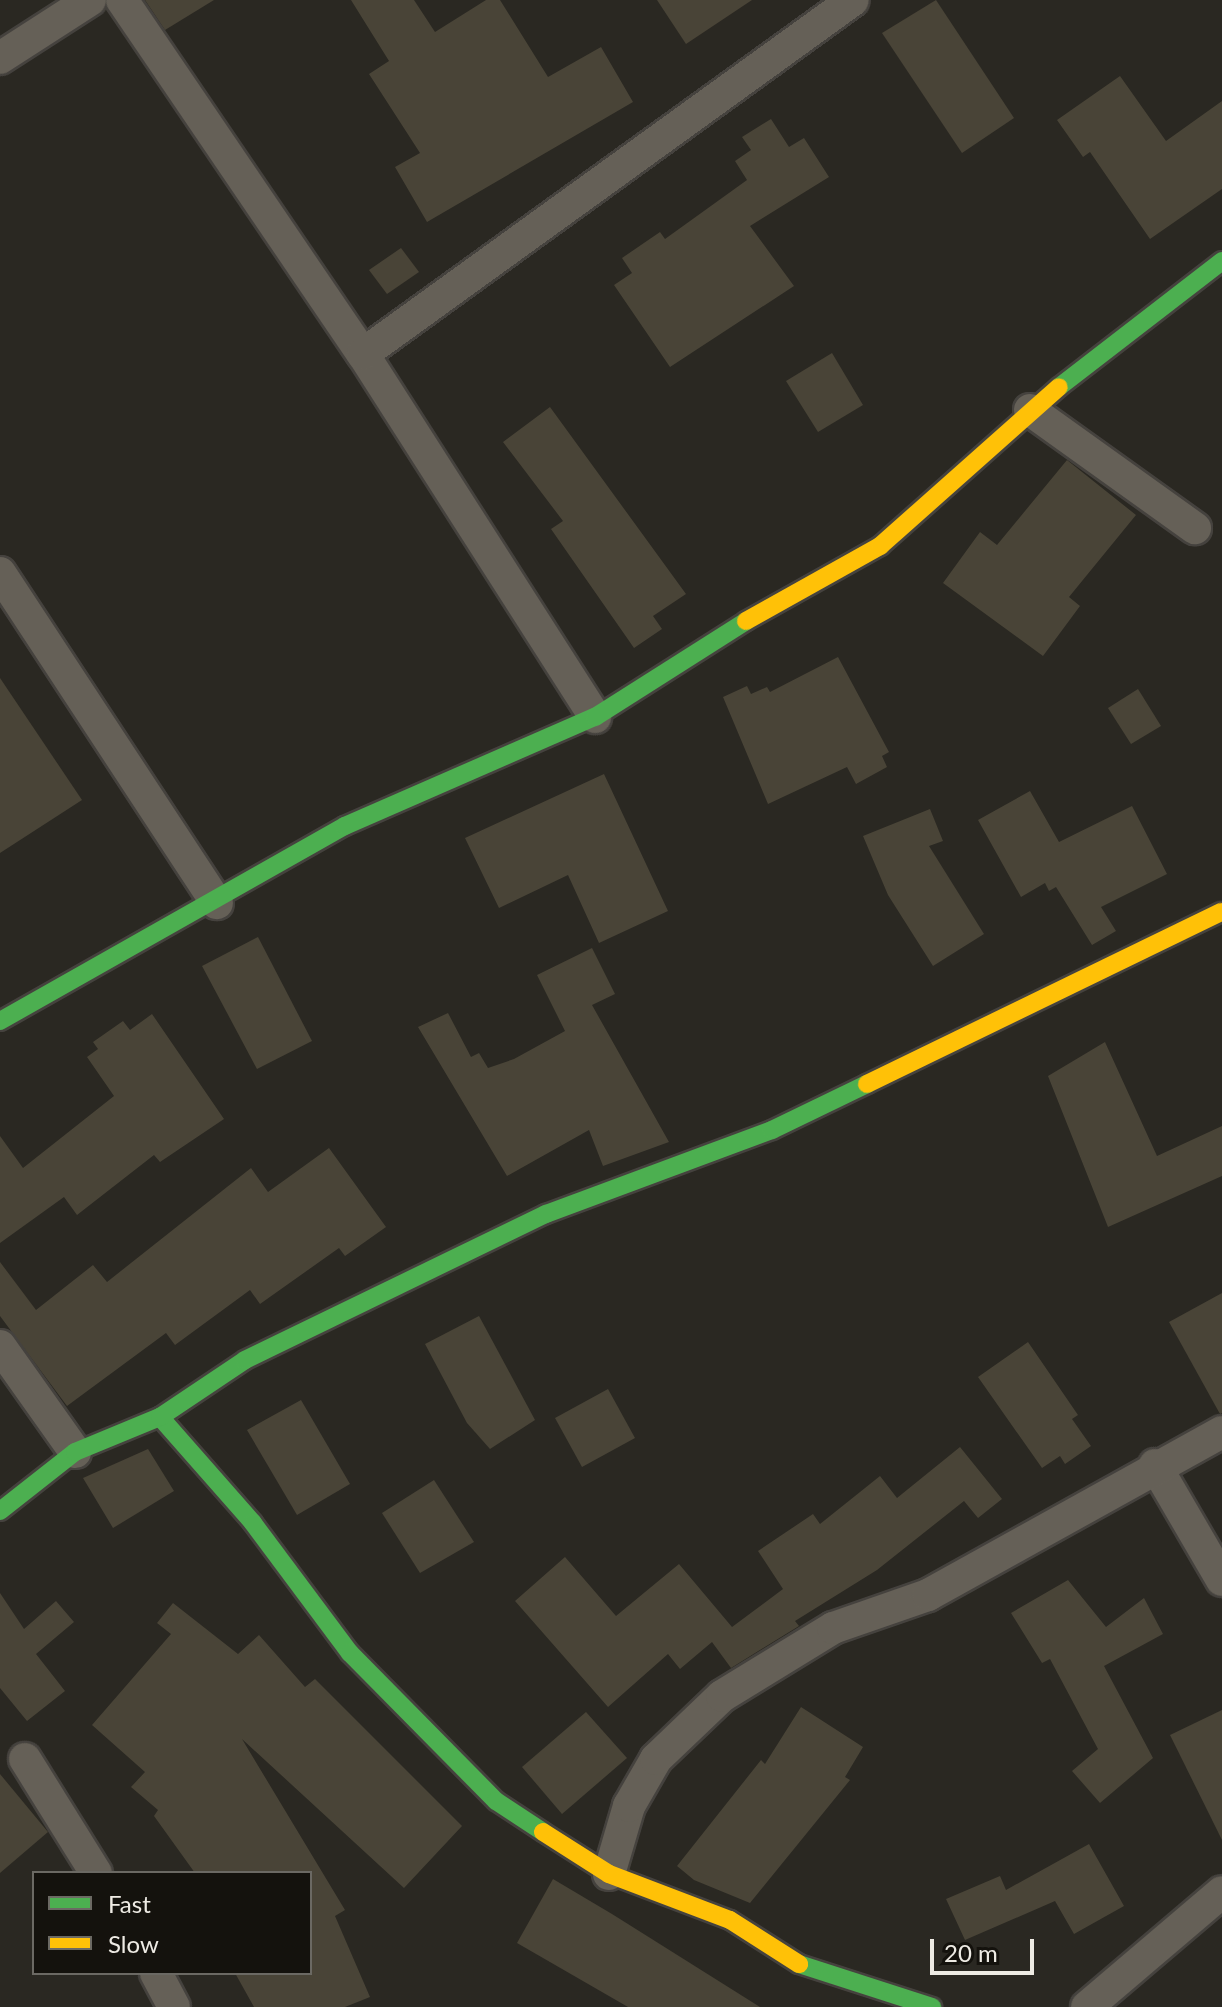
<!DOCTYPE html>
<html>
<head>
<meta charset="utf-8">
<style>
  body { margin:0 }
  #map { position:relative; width:1222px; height:2007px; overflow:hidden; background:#2a2822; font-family:Lato,sans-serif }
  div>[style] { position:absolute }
  .building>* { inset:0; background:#494437 }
  .roads { filter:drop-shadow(2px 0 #45423e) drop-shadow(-2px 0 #45423e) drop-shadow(0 2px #45423e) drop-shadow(0 -2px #45423e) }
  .street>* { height:32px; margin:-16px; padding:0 16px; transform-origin:16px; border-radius:16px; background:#656057 }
  .fast>* { height:18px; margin:-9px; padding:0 9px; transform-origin:9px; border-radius:9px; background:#4caf50 }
  .slow>* { height:18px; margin:-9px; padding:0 9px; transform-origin:9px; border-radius:9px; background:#ffc107 }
  span { translate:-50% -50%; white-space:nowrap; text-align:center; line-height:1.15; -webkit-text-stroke:6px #14120d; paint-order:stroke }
  .legend { position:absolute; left:32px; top:1871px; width:280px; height:104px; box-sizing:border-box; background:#14120d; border:2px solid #6b6963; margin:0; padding:10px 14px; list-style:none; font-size:24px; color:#eeebe4 }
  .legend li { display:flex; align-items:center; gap:16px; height:40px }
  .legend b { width:40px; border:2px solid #6b6963 }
  .scale { position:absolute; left:930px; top:1939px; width:104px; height:36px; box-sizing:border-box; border:4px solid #eeebe4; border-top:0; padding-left:10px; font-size:24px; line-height:28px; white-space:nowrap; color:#eeebe4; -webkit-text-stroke:6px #14120d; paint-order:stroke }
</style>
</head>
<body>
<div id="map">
  <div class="building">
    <div style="clip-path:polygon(145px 0,214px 0,165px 30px)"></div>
    <div style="clip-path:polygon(351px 0,414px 0,435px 32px,486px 0,500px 0,548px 77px,601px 47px,633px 102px,427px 222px,395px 167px,420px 153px,369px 74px,389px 61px)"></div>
    <div style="clip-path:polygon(657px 0,752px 0,686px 44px)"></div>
    <div style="clip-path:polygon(936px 0,1014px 118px,962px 153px,882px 33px)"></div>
    <div style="clip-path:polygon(1120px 76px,1166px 141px,1222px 101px,1222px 189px,1150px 239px,1090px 152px,1083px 157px,1057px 120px)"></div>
    <div style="clip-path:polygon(771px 119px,789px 147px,804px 138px,829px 177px,750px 226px,794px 286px,670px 367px,614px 285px,632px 273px,622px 258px,660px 232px,665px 239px,747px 180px,735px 161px,751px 150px,742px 137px)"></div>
    <div style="clip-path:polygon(401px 248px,419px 272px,387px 294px,369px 270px)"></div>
    <div style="clip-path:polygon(832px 353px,863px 405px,818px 432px,786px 381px)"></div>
    <div style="clip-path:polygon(550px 407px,686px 594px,653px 616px,662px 629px,634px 648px,551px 529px,563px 521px,503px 442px)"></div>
    <div style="clip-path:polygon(1067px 460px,1136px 515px,1069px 597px,1080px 606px,1043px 656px,943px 583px,980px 532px,997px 545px)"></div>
    <div style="clip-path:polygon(838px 657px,889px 752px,882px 756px,887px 767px,856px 784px,847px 767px,768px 804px,723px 697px,747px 686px,751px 694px,767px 687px,770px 692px)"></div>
    <div style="clip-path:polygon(0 678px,82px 800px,0 853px)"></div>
    <div style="clip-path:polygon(1138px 689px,1161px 726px,1131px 744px,1108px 708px)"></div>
    <div style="clip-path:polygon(604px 774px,668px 911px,599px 943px,568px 875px,499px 908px,465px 838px)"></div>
    <div style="clip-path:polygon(1030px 791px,1059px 842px,1132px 806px,1167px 874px,1101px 907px,1116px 931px,1092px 945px,1056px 887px,1049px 891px,1045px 883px,1021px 897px,978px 820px)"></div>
    <div style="clip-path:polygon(930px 809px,943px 841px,929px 846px,984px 934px,933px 966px,888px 895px,863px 836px)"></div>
    <div style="clip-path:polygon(258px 937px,312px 1041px,257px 1069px,202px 966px)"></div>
    <div style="clip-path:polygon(592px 948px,615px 994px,592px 1005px,669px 1142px,603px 1166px,589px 1130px,507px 1176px,418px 1027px,448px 1013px,471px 1057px,479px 1053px,488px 1068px,514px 1059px,565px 1031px,537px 975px)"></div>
    <div style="clip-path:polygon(152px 1014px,224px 1119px,160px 1162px,154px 1155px,77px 1215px,64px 1197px,0 1243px,0 1136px,23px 1168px,114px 1096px,87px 1057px,98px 1049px,93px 1042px,123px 1021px,130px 1030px)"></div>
    <div style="clip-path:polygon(1105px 1042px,1157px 1156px,1222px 1126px,1222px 1176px,1108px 1227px,1048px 1076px)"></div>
    <div style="clip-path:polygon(329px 1148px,386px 1227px,345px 1256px,339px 1248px,260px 1304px,250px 1290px,175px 1345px,166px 1333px,67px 1406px,0 1316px,0 1262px,36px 1310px,93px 1265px,107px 1282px,251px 1168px,268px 1192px)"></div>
    <div style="clip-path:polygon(1222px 1293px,1222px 1413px,1220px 1414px,1169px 1322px)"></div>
    <div style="clip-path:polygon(479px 1316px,535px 1420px,490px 1449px,467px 1423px,425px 1344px)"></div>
    <div style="clip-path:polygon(1028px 1342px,1078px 1415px,1072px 1419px,1091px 1446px,1065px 1464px,1060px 1456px,1042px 1468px,978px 1377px)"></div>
    <div style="clip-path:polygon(608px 1389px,635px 1438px,582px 1467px,555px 1418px)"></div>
    <div style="clip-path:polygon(301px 1400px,350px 1484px,297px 1515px,247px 1430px)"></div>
    <div style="clip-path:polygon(960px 1447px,1002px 1499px,978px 1518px,964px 1501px,877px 1570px,795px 1621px,799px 1626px,731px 1668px,712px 1642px,680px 1669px,668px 1654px,608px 1707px,515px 1601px,565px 1557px,616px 1616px,679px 1564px,732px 1627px,783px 1589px,758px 1551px,813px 1514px,820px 1524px,880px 1476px,897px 1498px)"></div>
    <div style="clip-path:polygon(148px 1449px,174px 1491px,113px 1528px,83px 1478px)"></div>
    <div style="clip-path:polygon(434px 1480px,474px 1542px,420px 1573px,382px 1513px)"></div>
    <div style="clip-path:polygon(1068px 1580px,1106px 1627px,1144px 1598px,1163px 1634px,1104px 1666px,1153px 1758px,1100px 1803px,1072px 1771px,1098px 1749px,1050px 1659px,1042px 1663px,1011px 1613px)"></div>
    <div style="clip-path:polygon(0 1593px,24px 1629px,56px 1601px,74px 1622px,36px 1654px,65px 1691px,27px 1721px,0 1688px)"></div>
    <div style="clip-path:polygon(173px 1603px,238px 1654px,259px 1635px,305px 1687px,315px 1679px,462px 1826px,404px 1888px,242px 1739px,345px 1910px,335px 1916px,370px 1997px,345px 2007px,254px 2007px,235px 1973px,310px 1973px,310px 1873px,195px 1873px,154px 1816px,158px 1810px,131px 1787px,145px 1772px,92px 1725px,171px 1634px,157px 1623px)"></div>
    <div style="clip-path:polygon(801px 1707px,863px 1747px,845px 1777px,850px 1780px,750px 1903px,694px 1880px,677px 1866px,761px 1760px,765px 1764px)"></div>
    <div style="clip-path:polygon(1222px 1710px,1222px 1840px,1170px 1735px)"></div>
    <div style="clip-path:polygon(586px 1712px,627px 1758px,562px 1814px,522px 1767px)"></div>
    <div style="clip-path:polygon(0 1774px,48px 1832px,0 1873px)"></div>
    <div style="clip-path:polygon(1089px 1844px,1124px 1906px,1074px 1934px,1055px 1901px,965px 1940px,946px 1899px,1000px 1876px,1006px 1890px)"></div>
    <div style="clip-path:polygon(553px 1879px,612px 1914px,760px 2007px,628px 2007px,517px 1943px)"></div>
  </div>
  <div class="roads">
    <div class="street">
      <div style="left:122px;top:0;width:428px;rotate:55.8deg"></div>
      <div style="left:363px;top:354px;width:431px;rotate:57.4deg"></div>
      <div style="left:0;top:58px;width:107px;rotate:-32.8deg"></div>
      <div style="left:363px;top:354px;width:604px;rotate:-35.85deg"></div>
      <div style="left:1030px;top:410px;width:203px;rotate:35.6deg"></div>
      <div style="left:0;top:573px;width:395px;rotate:56.7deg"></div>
      <div style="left:0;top:1346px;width:130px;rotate:54.7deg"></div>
      <div style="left:1155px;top:1465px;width:133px;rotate:59.8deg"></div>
      <div style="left:25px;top:1759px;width:134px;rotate:58.1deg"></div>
      <div style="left:609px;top:1874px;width:71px;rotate:-73.6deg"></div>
      <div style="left:629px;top:1806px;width:54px;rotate:-60.1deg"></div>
      <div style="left:656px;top:1759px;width:91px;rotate:-43.7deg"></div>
      <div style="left:722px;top:1696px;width:130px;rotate:-31.5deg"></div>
      <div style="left:833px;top:1628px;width:101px;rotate:-19.2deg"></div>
      <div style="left:928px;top:1595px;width:336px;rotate:-29deg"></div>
      <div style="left:156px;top:1973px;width:38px;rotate:62deg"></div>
      <div style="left:1087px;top:2007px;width:177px;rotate:-40.4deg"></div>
    </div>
    <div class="fast">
      <div style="left:1059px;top:387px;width:206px;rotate:-37.7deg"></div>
      <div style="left:0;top:1021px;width:396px;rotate:-29.5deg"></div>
      <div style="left:345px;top:826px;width:273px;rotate:-23.6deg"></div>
      <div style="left:595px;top:717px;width:179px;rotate:-32.4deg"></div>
      <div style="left:160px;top:1417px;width:141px;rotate:48.7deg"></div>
      <div style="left:253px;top:1523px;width:162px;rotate:53.3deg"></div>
      <div style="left:350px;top:1653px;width:208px;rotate:45.4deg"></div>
      <div style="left:496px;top:1801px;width:56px;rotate:33.4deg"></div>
      <div style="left:0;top:1511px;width:95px;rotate:-38.2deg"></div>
      <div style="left:75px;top:1452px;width:92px;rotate:-22.4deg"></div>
      <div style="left:160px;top:1417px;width:102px;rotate:-33.8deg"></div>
      <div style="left:245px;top:1360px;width:335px;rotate:-25.9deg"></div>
      <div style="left:546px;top:1214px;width:241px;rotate:-20.4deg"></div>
      <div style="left:772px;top:1130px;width:106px;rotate:-25.8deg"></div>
      <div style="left:799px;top:1964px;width:140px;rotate:17.9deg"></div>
    </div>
    <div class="slow">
      <div style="left:746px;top:621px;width:154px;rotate:-29.2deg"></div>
      <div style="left:880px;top:546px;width:239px;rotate:-41.6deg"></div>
      <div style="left:867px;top:1084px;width:394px;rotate:-25.9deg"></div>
      <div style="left:543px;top:1832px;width:78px;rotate:32.5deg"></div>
      <div style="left:609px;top:1874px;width:129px;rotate:20.8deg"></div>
      <div style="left:730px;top:1920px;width:82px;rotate:32.5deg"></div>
    </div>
  </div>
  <ul class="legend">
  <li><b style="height:10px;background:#4caf50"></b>Fast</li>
  <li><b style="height:10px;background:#ffc107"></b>Slow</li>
  </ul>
  <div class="scale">20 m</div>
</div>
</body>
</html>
